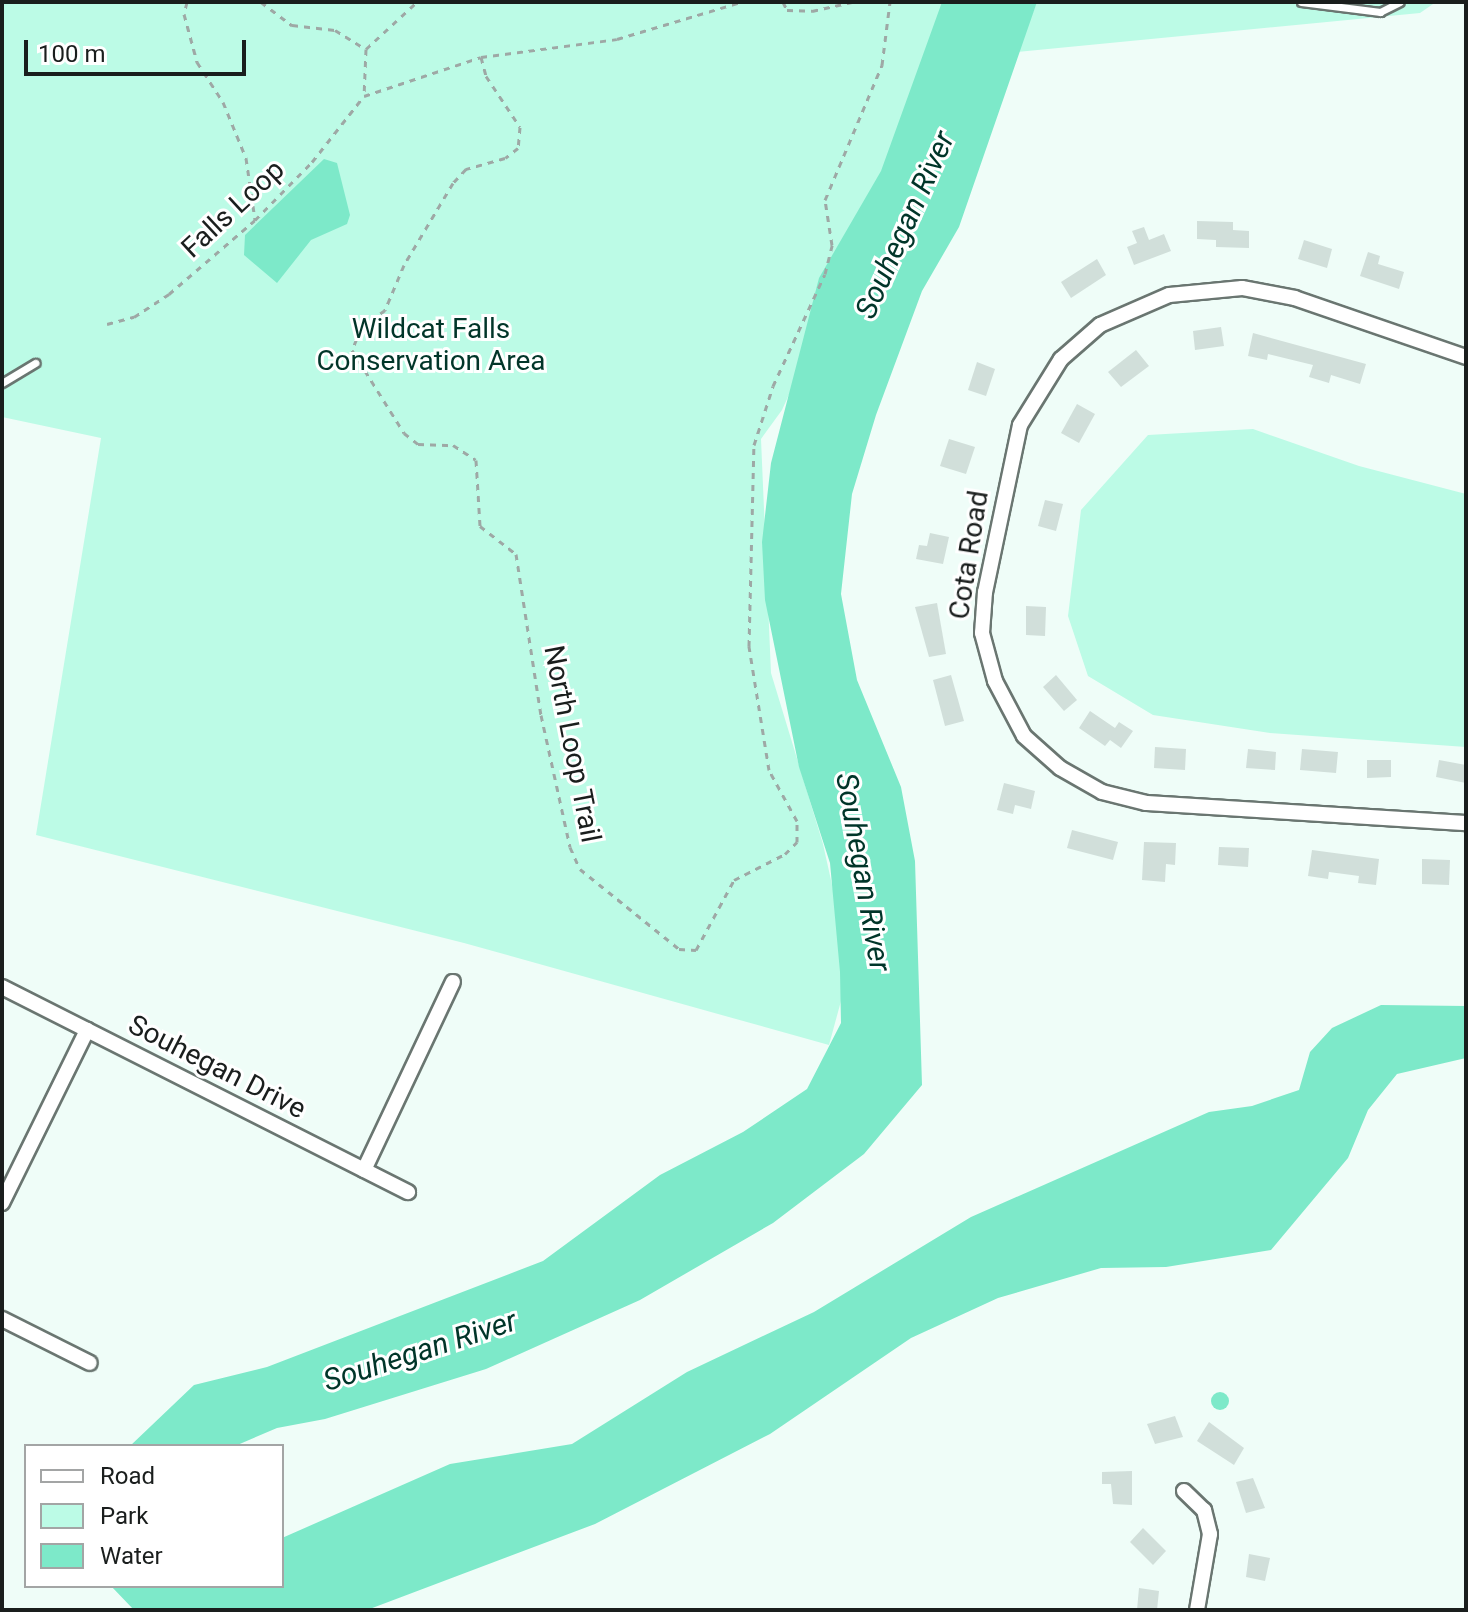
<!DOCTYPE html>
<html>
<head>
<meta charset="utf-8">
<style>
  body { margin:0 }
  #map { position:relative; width:1468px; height:1612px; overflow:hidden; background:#effdf8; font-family:Roboto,sans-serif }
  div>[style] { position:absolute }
  .green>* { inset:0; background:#bcfbe6 }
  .water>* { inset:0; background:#7de9c9 }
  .round { border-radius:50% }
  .building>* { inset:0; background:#d1dfda }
  .path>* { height:3px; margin-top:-1.5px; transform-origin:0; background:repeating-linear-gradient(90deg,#9ea8a5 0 6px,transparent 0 12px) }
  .roads { filter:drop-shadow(2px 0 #6a7671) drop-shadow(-2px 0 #6a7671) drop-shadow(0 2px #6a7671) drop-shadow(0 -2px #6a7671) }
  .service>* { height:7px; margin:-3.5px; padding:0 3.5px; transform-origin:3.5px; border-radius:3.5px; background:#fff }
  .minor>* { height:14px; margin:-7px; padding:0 7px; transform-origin:7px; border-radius:7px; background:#fff }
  span { translate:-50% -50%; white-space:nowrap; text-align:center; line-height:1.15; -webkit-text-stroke:6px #fff; paint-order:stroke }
  .street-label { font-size:28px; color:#1a1e1d }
  .park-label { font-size:28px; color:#013529 }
  .water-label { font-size:30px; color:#003529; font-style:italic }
  .frame { position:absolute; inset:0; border:4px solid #1a1e1d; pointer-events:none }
  .legend { position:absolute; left:24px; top:1444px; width:260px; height:144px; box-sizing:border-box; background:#fff; border:2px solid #a3a5a5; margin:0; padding:10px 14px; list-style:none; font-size:24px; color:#1a1e1d }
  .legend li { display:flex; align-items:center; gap:16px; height:40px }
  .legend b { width:40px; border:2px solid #a3a5a5 }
  .scale { position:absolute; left:24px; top:40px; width:222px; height:36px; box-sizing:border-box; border:4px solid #1a1e1d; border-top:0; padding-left:10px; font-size:24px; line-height:28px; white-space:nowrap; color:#1a1e1d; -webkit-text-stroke:6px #fff; paint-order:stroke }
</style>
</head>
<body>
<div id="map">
  <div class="green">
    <div style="clip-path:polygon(2px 2px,944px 2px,890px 174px,782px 410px,761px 439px,771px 673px,823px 844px,844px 939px,844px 990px,829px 1045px,464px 943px,36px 835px,101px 438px,2px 417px)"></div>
    <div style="clip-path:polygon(1037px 2px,1436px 2px,1420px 13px,1017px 52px)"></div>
    <div style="clip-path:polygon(1253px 429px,1359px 466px,1466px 494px,1466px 747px,1270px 733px,1153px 715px,1088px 676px,1068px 616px,1081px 510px,1148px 435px)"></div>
  </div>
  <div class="water">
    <div style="clip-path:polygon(942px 2px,1037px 2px,959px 227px,922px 291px,876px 415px,852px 494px,841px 594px,857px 680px,901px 787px,915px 861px,922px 1085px,864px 1154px,773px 1223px,640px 1300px,486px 1369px,325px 1419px,277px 1428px,235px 1446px,130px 1446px,194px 1385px,267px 1367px,543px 1261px,660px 1175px,743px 1132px,807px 1089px,841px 1023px,840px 972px,830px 863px,799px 767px,765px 600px,762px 542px,771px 463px,819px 278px,881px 171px)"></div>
    <div style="clip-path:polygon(324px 159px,337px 163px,350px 215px,347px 224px,311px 240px,277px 283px,244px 255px,245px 235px)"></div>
    <div style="clip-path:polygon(1381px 1005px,1466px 1006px,1466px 1058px,1397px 1074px,1368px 1110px,1348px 1158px,1271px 1250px,1166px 1267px,1101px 1268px,998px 1298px,911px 1338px,770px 1434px,595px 1524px,367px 1610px,134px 1610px,111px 1586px,282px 1586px,282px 1538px,450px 1464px,572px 1444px,687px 1372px,814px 1312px,971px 1217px,1209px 1112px,1252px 1106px,1299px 1090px,1310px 1052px,1332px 1028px)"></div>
    <div class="round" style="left:1211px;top:1392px;width:18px;height:18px"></div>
  </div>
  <div class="building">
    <div style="clip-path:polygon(1197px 221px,1233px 222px,1233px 230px,1249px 231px,1249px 248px,1216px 247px,1216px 240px,1197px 239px)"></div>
    <div style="clip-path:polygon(1144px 227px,1149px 240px,1164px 234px,1171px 251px,1134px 265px,1127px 247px,1137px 243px,1132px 231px)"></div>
    <div style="clip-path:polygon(1304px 240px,1332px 249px,1327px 268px,1298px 259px)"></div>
    <div style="clip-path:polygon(1368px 252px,1380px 256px,1378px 264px,1404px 272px,1399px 289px,1360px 276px)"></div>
    <div style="clip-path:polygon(1097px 259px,1106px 275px,1071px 298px,1061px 282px)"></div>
    <div style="clip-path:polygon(1221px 327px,1224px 346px,1195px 350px,1193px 331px)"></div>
    <div style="clip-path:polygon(1253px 333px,1366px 364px,1360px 384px,1331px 375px,1329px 383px,1309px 377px,1313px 365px,1268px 354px,1267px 360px,1248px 356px)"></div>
    <div style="clip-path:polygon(1136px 350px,1149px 366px,1121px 387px,1108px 372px)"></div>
    <div style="clip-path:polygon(977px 362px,995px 369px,986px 396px,968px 390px)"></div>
    <div style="clip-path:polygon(1077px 404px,1095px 414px,1079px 443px,1061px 433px)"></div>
    <div style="clip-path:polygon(949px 439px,975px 447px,966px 474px,940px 466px)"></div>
    <div style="clip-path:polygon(1045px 500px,1063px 504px,1056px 531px,1038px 526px)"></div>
    <div style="clip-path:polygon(930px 533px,949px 537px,943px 564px,916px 559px,919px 545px,927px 546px)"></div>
    <div style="clip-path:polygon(937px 603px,946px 654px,929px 657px,915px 607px)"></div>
    <div style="clip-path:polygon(1026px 606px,1046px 607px,1045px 636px,1026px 635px)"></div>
    <div style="clip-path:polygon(951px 675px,964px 721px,945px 726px,933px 680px)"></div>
    <div style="clip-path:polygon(1056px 675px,1077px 700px,1064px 711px,1043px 687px)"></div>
    <div style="clip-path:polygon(1090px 711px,1115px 728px,1119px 722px,1133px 731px,1121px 748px,1110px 740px,1105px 746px,1079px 728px)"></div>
    <div style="clip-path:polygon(1155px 747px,1186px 749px,1185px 770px,1154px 768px)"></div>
    <div style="clip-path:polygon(1248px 749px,1276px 752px,1275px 770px,1246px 768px)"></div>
    <div style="clip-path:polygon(1302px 749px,1338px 752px,1336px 773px,1300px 770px)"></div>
    <div style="clip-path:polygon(1367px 760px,1391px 760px,1391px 777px,1367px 778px)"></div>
    <div style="clip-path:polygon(1439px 760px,1466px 765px,1466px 783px,1436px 777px)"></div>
    <div style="clip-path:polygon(1004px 783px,1035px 791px,1031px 809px,1015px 805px,1013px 814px,997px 810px)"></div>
    <div style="clip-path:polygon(1072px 830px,1118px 842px,1113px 860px,1067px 848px)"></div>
    <div style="clip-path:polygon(1144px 842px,1176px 843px,1175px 865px,1166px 864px,1165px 882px,1142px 880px)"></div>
    <div style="clip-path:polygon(1219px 847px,1249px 848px,1248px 867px,1218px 865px)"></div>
    <div style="clip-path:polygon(1312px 850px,1379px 859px,1376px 885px,1358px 883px,1359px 876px,1329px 872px,1328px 879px,1308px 876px)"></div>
    <div style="clip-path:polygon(1422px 859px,1450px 860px,1449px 885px,1422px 884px)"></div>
    <div style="clip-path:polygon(1175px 1416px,1183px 1437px,1155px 1444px,1147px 1424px)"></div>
    <div style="clip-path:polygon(1209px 1422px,1244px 1448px,1234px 1465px,1197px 1441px)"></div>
    <div style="clip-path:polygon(1132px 1471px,1132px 1505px,1113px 1504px,1111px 1484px,1102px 1484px,1102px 1472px)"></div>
    <div style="clip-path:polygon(1253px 1478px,1265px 1508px,1246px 1513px,1236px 1482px)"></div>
    <div style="clip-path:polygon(1143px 1528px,1166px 1551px,1153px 1565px,1130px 1542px)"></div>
    <div style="clip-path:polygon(1249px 1554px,1270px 1558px,1265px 1581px,1246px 1577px)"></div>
    <div style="clip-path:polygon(1139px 1588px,1159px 1591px,1157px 1610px,1137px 1610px)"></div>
  </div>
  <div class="path">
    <div style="left:187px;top:2px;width:12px;rotate:104deg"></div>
    <div style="left:184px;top:14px;width:50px;rotate:74.8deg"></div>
    <div style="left:197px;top:62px;width:48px;rotate:57deg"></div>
    <div style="left:223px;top:102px;width:61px;rotate:67.7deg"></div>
    <div style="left:246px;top:158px;width:63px;rotate:81.7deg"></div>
    <div style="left:261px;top:2px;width:39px;rotate:37deg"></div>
    <div style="left:292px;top:25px;width:43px;rotate:6.6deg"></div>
    <div style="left:335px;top:30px;width:36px;rotate:32deg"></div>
    <div style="left:366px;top:49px;width:47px;rotate:92.4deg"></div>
    <div style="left:783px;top:2px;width:9px;rotate:63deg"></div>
    <div style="left:787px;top:10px;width:25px;rotate:2deg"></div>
    <div style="left:812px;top:11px;width:41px;rotate:-12.7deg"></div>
    <div style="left:366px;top:49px;width:69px;rotate:-42.7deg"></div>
    <div style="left:481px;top:57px;width:20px;rotate:75deg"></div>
    <div style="left:486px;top:76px;width:61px;rotate:56.3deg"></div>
    <div style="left:520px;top:127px;width:21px;rotate:95deg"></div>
    <div style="left:518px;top:148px;width:16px;rotate:142deg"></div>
    <div style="left:505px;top:158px;width:41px;rotate:164.2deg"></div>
    <div style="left:466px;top:169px;width:19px;rotate:133deg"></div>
    <div style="left:453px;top:183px;width:96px;rotate:120.9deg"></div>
    <div style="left:404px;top:265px;width:49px;rotate:112.9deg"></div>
    <div style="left:385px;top:310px;width:30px;rotate:143deg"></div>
    <div style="left:361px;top:328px;width:24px;rotate:112deg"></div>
    <div style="left:352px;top:350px;width:98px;rotate:57.9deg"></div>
    <div style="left:404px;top:433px;width:18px;rotate:38deg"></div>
    <div style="left:418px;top:444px;width:35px;rotate:2deg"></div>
    <div style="left:453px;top:445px;width:27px;rotate:33deg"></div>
    <div style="left:476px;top:460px;width:66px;rotate:86.5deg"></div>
    <div style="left:480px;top:526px;width:46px;rotate:37.9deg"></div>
    <div style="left:516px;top:554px;width:163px;rotate:81.2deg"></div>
    <div style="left:541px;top:715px;width:135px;rotate:77.6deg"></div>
    <div style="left:570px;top:847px;width:24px;rotate:66deg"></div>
    <div style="left:580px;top:869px;width:127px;rotate:38.9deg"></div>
    <div style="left:679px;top:949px;width:17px;rotate:3deg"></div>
    <div style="left:696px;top:950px;width:80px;rotate:-61.5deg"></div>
    <div style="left:734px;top:880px;width:57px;rotate:-27deg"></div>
    <div style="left:785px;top:854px;width:17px;rotate:-45deg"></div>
    <div style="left:797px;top:842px;width:21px;rotate:-90deg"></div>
    <div style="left:797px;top:821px;width:58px;rotate:-118.8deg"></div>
    <div style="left:769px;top:770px;width:126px;rotate:-99.2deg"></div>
    <div style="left:749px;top:646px;width:201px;rotate:-88.6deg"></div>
    <div style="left:754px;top:445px;width:62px;rotate:-72.1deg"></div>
    <div style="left:773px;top:386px;width:123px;rotate:-65.1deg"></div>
    <div style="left:825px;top:274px;width:30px;rotate:-76deg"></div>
    <div style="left:832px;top:245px;width:46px;rotate:-98.8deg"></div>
    <div style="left:825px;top:200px;width:147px;rotate:-67.1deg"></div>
    <div style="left:882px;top:65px;width:64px;rotate:-82.8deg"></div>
    <div style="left:107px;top:324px;width:28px;rotate:-15deg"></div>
    <div style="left:134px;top:317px;width:42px;rotate:-33.3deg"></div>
    <div style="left:169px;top:294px;width:113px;rotate:-40.7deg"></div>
    <div style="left:255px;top:220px;width:81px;rotate:-45.5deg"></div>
    <div style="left:312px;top:162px;width:84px;rotate:-51.8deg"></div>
    <div style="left:364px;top:96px;width:123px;rotate:-18.4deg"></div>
    <div style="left:481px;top:57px;width:137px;rotate:-7.5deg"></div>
    <div style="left:617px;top:39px;width:129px;rotate:-16.6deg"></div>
  </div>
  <div class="roads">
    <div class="service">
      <div style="left:1301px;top:2px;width:80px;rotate:7.2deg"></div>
      <div style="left:1380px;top:12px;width:22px;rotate:-27deg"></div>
      <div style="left:2px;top:383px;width:39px;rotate:-31deg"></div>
    </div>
    <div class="minor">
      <div style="left:1466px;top:357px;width:181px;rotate:-161deg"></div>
      <div style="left:1295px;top:298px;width:54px;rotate:-169.3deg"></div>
      <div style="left:1242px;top:288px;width:73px;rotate:174.5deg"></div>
      <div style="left:1169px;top:295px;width:75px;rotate:156.5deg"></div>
      <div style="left:1100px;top:325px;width:52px;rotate:138.9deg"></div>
      <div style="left:1061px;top:359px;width:78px;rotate:121.8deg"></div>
      <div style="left:1020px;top:425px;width:171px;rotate:101.8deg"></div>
      <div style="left:985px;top:592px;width:41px;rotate:94.2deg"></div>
      <div style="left:982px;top:633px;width:50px;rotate:74.8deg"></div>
      <div style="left:995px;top:681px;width:62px;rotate:62.2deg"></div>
      <div style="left:1024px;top:736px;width:48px;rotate:41.6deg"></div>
      <div style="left:1060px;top:768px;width:48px;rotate:29.7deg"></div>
      <div style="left:1102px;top:792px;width:45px;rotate:14deg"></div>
      <div style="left:1146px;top:803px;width:321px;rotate:3.6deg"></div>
      <div style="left:2px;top:987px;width:455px;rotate:26.8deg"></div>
      <div style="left:364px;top:1170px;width:208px;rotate:-64.7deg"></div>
      <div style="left:2px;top:1203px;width:193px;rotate:-63.8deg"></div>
      <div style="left:2px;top:1319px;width:98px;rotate:26.6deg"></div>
      <div style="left:1184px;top:1491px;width:28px;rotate:44deg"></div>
      <div style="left:1204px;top:1510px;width:25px;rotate:76deg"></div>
      <div style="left:1210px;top:1534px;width:77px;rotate:99.7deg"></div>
    </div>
  </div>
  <div class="street-label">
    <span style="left:233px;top:209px;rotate:-43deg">Falls Loop</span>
    <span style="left:969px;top:555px;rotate:-81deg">Cota Road</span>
    <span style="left:572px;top:744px;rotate:79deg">North Loop Trail</span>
    <span style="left:217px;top:1067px;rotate:27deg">Souhegan Drive</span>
  </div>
  <div class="park-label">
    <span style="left:431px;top:345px">Wildcat Falls<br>Conservation Area</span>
  </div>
  <div class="water-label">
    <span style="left:905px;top:225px;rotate:-66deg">Souhegan River</span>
    <span style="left:863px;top:872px;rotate:80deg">Souhegan River</span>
    <span style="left:420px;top:1351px;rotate:-18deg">Souhegan River</span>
  </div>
  <div class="frame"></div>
  <ul class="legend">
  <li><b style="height:10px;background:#fff"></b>Road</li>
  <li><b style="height:22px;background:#bcfbe6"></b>Park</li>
  <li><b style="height:22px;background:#7de9c9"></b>Water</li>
  </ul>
  <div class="scale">100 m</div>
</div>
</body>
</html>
